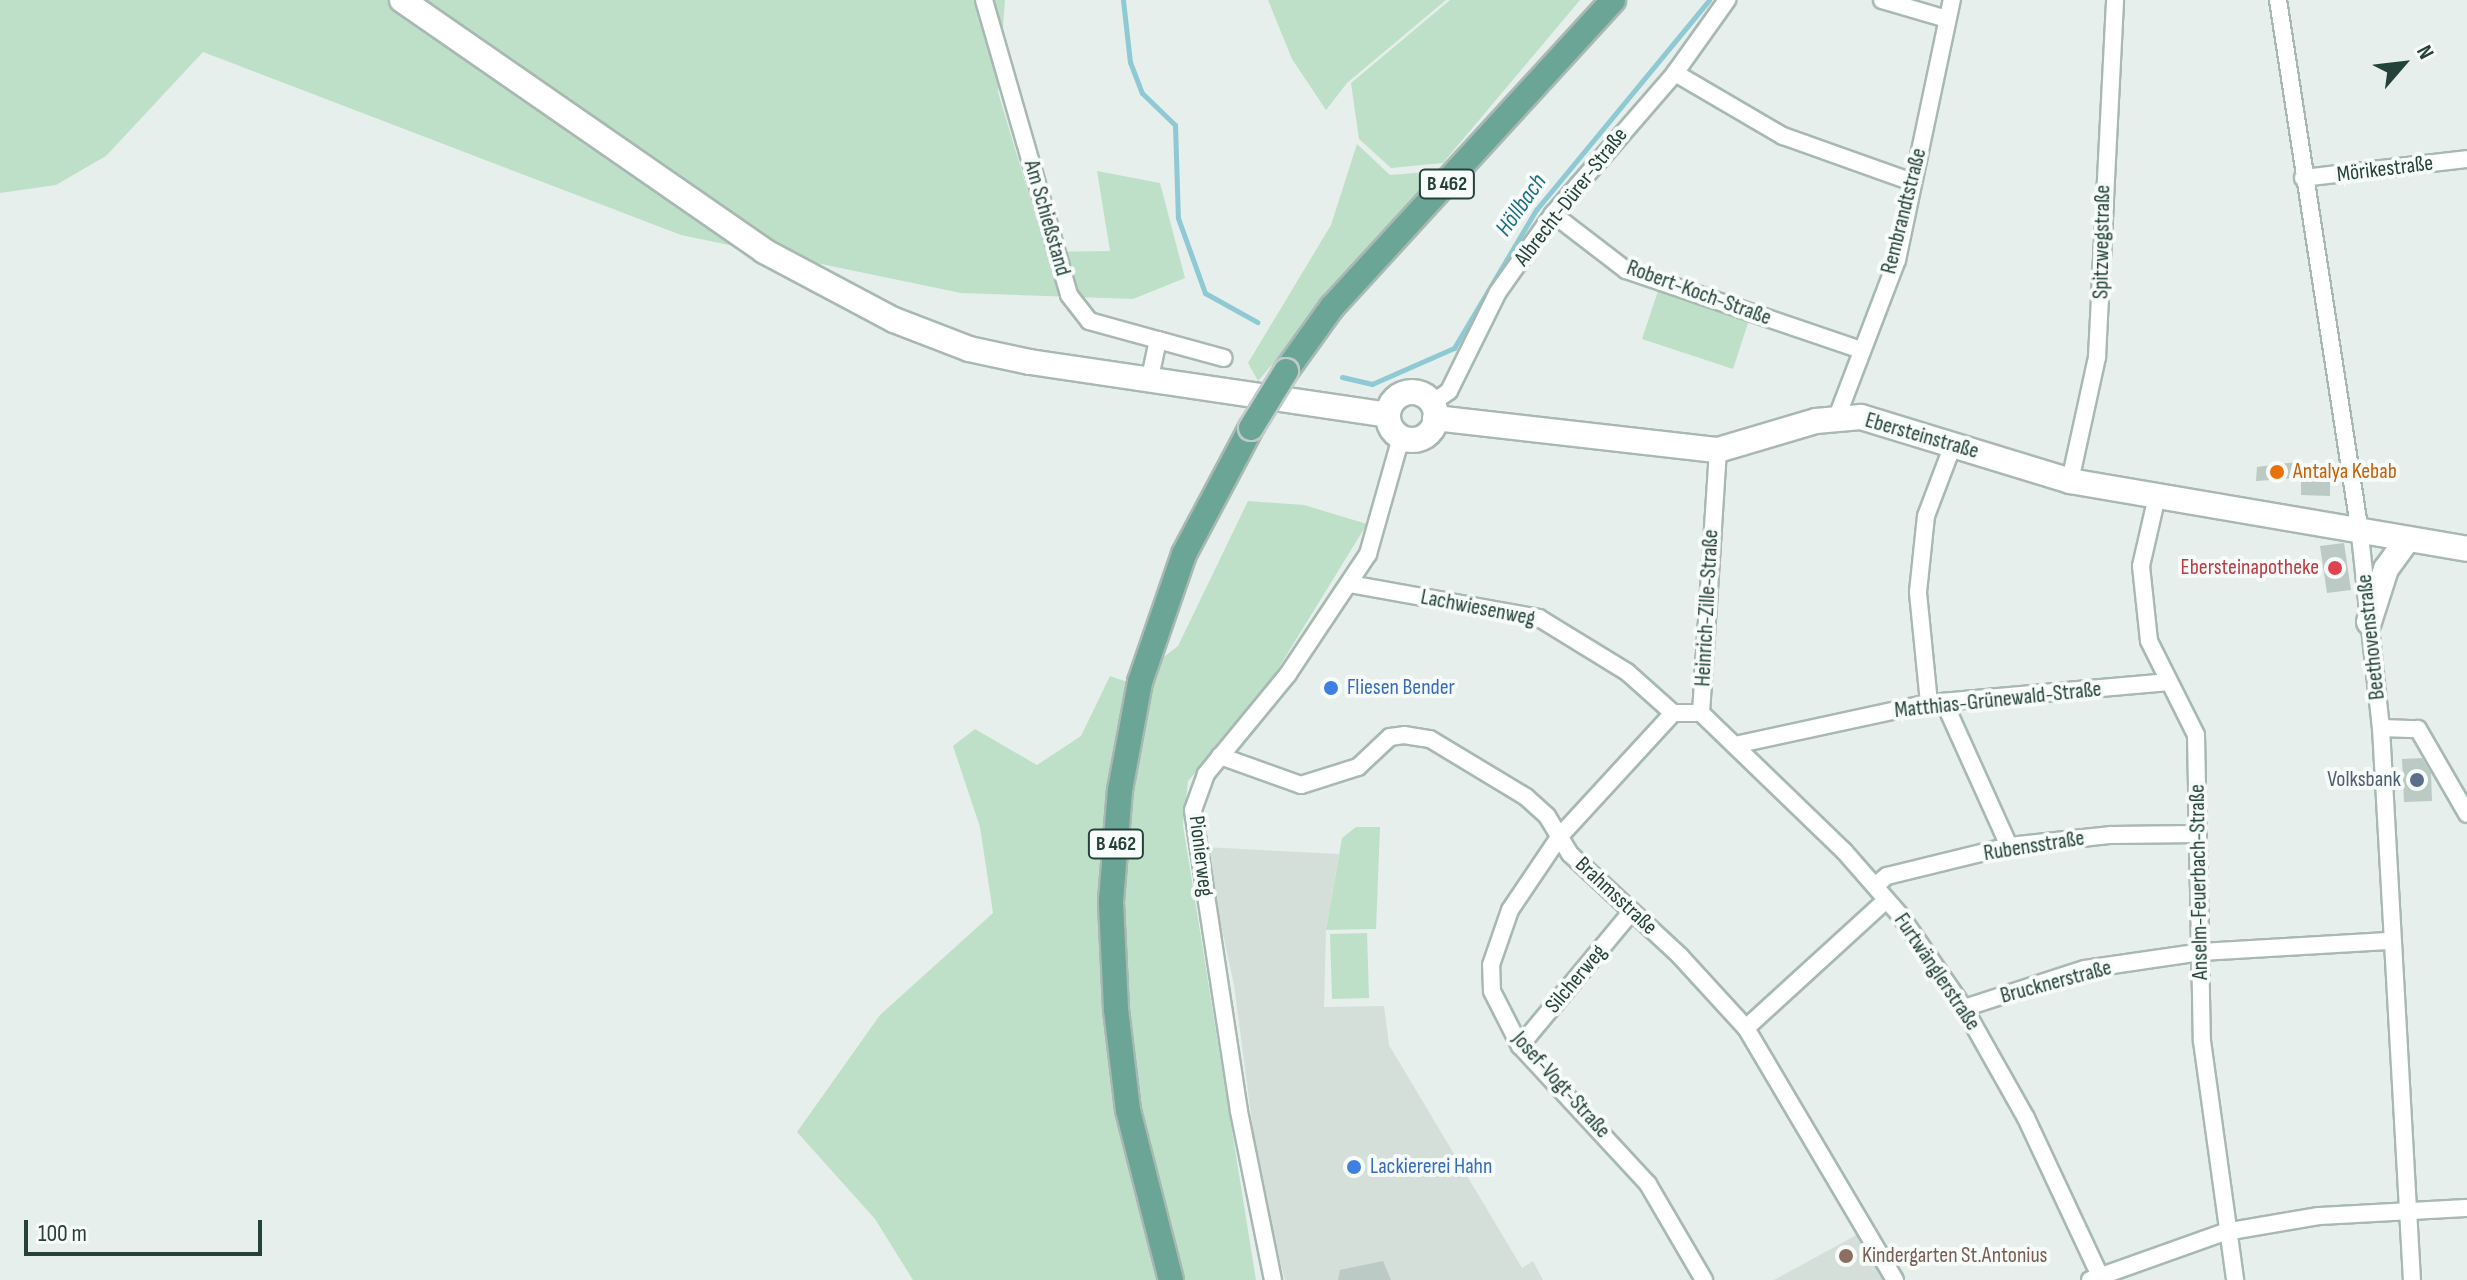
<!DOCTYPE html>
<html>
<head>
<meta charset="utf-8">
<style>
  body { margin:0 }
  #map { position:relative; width:2467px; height:1280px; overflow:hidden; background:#e6efeb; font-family:"Sofia Sans Condensed",sans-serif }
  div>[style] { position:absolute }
  .built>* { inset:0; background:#d4dfda }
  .green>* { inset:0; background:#bfe0c8 }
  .stream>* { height:5px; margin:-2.5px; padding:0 2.5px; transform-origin:2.5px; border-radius:2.5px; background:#8ec9d4 }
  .building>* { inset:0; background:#bbcac4 }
  .roads { filter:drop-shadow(2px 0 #a8b8b2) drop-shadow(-2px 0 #a8b8b2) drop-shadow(0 2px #a8b8b2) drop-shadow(0 -2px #a8b8b2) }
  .street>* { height:16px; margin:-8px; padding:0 8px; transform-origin:8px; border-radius:8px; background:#fff }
  .secondary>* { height:24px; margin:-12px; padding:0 12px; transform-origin:12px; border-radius:12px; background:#fff }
  .secondary>.ring { margin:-12px; padding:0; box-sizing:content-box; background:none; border:24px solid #fff; border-radius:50% }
  .primary>* { height:24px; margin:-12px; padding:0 12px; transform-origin:12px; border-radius:12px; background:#6aa596 }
  .bridges { filter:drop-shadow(2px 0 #c2cac8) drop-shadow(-2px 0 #c2cac8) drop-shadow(0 2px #c2cac8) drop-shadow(0 -2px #c2cac8) }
  .primary-bridge>* { height:24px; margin:-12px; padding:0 12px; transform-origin:12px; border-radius:12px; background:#6aa596 }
  .dots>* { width:22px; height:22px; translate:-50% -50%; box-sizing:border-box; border:4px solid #f7fbf9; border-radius:50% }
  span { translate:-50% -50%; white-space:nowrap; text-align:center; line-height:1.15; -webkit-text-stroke:8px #f7fbf9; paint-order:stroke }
  .shield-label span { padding:2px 6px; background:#f7fbf9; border:2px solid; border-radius:6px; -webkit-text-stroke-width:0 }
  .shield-label { font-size:20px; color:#24423a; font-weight:700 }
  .street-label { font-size:22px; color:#24423a }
  .food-label { font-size:22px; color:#c56008 }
  .left { translate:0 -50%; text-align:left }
  .health-label { font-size:22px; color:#be3a42 }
  .right { translate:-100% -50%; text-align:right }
  .shop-label { font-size:22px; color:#366cbe }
  .service-label { font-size:22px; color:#4e5e75 }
  .education-label { font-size:22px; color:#785e54 }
  .water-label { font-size:24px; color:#1c6f80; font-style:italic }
  .north { position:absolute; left:2363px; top:24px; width:80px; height:80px; -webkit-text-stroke:6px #f7fbf9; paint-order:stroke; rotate:62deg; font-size:22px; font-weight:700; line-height:32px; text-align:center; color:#24423a }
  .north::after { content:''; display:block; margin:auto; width:28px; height:36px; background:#24423a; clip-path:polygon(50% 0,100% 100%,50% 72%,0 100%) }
  .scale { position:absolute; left:24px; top:1220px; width:238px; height:36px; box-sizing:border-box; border:4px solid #24423a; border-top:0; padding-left:10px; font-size:24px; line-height:28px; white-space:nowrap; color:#24423a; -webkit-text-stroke:6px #f7fbf9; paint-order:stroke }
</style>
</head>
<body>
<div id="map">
  <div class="built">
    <div style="clip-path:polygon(1204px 847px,1339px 854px,1326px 930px,1324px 1007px,1384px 1006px,1389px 1045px,1522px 1268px,1533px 1261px,1543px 1280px,1285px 1280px,1261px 1191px,1234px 985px)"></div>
    <div style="clip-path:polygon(1862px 1232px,1886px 1280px,1774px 1280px)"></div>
  </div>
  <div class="green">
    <div style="clip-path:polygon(0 0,1005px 0,998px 92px,1046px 252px,1110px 251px,1097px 171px,1160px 183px,1185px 278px,1133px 299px,961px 293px,681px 235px,203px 52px,106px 156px,56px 185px,0 193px)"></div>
    <div style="clip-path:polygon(1268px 0,1446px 0,1347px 83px,1326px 110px,1292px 59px)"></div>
    <div style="clip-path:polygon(1450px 0,1580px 0,1443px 163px,1391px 168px,1359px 139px,1351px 83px)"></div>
    <div style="clip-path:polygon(1357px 144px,1390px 175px,1427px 172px,1425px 188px,1258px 381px,1248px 363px,1331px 225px)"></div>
    <div style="clip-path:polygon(1659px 288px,1750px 317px,1733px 369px,1642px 339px)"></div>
    <div style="clip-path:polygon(1248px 501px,1304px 505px,1367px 524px,1259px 700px,1188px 781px,1183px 825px,1256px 1280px,913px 1280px,875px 1219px,797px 1132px,880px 1015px,993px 913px,980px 827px,953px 746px,975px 729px,1037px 765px,1081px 736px,1110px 676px,1130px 683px,1178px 646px)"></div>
    <div style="clip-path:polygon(1356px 827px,1380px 827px,1376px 929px,1326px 930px,1342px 838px)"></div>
    <div style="clip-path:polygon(1367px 933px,1369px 998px,1332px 999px,1330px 934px)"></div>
  </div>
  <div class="stream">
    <div style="left:1123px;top:0;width:62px;rotate:83.6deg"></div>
    <div style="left:1130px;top:62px;width:33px;rotate:69deg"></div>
    <div style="left:1142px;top:93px;width:46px;rotate:44.1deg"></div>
    <div style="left:1175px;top:125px;width:93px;rotate:88.2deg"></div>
    <div style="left:1178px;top:218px;width:80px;rotate:70.2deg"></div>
    <div style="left:1205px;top:293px;width:60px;rotate:29.1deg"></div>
    <div style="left:1342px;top:377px;width:31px;rotate:13deg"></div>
    <div style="left:1372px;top:384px;width:90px;rotate:-23.7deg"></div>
    <div style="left:1454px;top:348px;width:161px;rotate:-59.3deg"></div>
    <div style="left:1536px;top:210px;width:272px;rotate:-50.5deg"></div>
  </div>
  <div class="building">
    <div style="clip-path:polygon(2296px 462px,2298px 478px,2256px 481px,2257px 467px)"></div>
    <div style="clip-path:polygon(2301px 473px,2330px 474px,2330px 496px,2301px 495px)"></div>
    <div style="clip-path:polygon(2344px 543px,2351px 590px,2327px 593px,2320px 546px)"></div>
    <div style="clip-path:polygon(2422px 758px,2431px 773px,2432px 801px,2404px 802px,2402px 759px)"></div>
    <div style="clip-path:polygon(1383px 1261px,1391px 1280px,1338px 1280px,1340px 1270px)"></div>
  </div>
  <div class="roads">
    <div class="street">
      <div style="left:984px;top:0;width:307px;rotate:73.9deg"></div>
      <div style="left:1069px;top:295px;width:33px;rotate:52deg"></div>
      <div style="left:1089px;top:321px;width:72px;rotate:15.4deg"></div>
      <div style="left:1158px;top:340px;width:43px;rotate:102.1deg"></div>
      <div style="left:1882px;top:0;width:68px;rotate:16.3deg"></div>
      <div style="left:2278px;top:0;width:532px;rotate:81.25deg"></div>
      <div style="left:2359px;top:526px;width:203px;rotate:83.8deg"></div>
      <div style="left:2381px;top:728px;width:553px;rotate:86.79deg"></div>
      <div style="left:1675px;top:73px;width:125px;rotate:30.3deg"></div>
      <div style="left:1783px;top:136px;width:137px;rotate:19.6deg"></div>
      <div style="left:2303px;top:178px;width:165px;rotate:-6.6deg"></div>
      <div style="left:1553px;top:214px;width:92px;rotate:37.5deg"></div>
      <div style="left:1626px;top:270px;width:245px;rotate:18.8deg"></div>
      <div style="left:1158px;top:340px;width:68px;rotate:15.3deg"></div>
      <div style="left:1432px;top:403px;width:21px;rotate:-35deg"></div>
      <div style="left:1449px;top:391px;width:110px;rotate:-63.7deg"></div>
      <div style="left:1498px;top:292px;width:95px;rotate:-54.8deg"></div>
      <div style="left:1553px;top:214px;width:186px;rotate:-49.1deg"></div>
      <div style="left:1675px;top:73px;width:90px;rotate:-54.5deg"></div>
      <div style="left:1837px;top:417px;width:168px;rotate:-69.1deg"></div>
      <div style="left:1897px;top:260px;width:266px;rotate:-78.1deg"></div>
      <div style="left:2070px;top:481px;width:127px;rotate:-77.7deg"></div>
      <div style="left:2097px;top:357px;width:357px;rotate:-87.1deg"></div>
      <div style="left:2157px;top:496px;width:72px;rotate:102.9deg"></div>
      <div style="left:2141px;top:566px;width:75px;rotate:83.9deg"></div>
      <div style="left:2149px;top:641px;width:105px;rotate:63.4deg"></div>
      <div style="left:2196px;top:735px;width:306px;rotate:88.9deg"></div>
      <div style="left:2202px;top:1041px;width:241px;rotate:82.1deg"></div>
      <div style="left:1350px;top:584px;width:192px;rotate:10.2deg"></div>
      <div style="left:1539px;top:618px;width:103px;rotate:31.5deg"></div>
      <div style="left:1627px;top:672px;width:62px;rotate:41.7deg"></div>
      <div style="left:1944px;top:702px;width:158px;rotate:65.7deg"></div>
      <div style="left:1929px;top:703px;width:112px;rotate:-95.7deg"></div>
      <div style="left:1918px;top:592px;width:76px;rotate:-84deg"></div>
      <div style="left:1926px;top:516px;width:76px;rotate:-69.2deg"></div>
      <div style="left:1701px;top:713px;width:199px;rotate:44deg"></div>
      <div style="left:1844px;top:851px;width:85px;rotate:48.8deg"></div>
      <div style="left:1900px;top:915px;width:113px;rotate:55.5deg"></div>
      <div style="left:1964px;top:1008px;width:126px;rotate:60.6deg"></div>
      <div style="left:2026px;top:1118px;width:179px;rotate:64.9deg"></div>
      <div style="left:2381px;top:728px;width:37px;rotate:2deg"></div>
      <div style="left:2418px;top:729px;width:98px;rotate:60deg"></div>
      <div style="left:1735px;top:745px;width:198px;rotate:-12.2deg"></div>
      <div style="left:1929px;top:703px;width:239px;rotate:-5deg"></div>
      <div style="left:1220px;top:756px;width:86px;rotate:19.7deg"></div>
      <div style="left:1301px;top:785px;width:60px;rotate:-17.5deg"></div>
      <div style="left:1358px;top:767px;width:44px;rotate:-43.2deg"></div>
      <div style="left:1390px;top:737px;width:14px;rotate:-8deg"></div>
      <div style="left:1404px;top:735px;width:26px;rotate:9deg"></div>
      <div style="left:1430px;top:739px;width:112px;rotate:31.1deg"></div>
      <div style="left:1526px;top:797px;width:28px;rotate:42deg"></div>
      <div style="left:1547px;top:816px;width:44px;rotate:58.8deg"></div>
      <div style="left:1570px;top:854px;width:150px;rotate:42.8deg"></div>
      <div style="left:1680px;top:956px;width:98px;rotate:47.5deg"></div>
      <div style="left:1746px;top:1028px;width:293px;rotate:59.4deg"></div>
      <div style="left:1875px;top:886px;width:16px;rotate:-40deg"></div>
      <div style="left:1887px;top:876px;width:126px;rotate:-13.8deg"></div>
      <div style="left:2009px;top:846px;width:103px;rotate:-6.2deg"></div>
      <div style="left:2111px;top:835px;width:87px;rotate:-0.7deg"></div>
      <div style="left:1964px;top:1008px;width:127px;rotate:-17.9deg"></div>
      <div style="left:2085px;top:969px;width:117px;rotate:-8.3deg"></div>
      <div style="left:2201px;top:952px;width:187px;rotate:-3.4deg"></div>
      <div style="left:1746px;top:1028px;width:190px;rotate:-42.4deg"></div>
      <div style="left:1520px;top:1046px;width:175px;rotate:-50.3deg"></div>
      <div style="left:1273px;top:1280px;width:172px;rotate:-101.4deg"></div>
      <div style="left:1239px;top:1111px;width:304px;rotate:-98.7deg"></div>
      <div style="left:1193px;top:810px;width:38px;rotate:-70deg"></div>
      <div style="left:1206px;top:774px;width:129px;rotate:-50.6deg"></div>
      <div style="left:1288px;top:674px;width:144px;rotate:-56.3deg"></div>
      <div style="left:1368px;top:554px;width:122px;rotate:-74.2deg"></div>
      <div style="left:1704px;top:1280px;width:111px;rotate:-120.3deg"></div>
      <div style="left:1648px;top:1184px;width:188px;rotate:-132.8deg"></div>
      <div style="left:1520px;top:1046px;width:62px;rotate:-117deg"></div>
      <div style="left:1492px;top:991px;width:26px;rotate:-92deg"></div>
      <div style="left:1491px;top:965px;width:58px;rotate:-70.9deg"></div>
      <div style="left:1510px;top:910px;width:89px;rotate:-56deg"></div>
      <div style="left:1560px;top:836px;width:167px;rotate:-47.4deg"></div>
      <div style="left:1673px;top:713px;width:28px"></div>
      <div style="left:1701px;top:713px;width:264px;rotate:-86.3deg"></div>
      <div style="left:2090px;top:1280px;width:143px;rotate:-19.6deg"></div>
      <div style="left:2225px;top:1232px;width:95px;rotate:-9.7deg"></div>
      <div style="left:2319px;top:1216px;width:148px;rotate:-3.1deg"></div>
    </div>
    <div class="secondary">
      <div style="left:402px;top:0;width:441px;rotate:34.7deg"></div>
      <div style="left:764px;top:251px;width:147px;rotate:28deg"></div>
      <div style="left:894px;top:320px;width:80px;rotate:21.1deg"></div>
      <div style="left:969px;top:349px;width:62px;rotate:12deg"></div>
      <div style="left:1030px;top:362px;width:362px;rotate:8.4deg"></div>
      <div class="ring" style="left:1388px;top:392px;width:24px;height:24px"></div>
      <div style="left:1435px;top:418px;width:285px;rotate:6.5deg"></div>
      <div style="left:1718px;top:450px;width:102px;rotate:-16.5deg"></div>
      <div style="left:1816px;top:421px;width:45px;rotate:-5.1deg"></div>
      <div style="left:1861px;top:417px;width:219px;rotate:17deg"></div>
      <div style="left:2070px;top:481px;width:403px;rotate:9.7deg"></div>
      <div style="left:2369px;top:622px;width:56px;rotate:-72.2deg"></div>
      <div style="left:2386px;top:569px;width:36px;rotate:-54deg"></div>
    </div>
    <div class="primary">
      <div style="left:1286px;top:371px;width:79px;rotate:-54.3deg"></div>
      <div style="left:1332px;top:307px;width:416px;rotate:-47.5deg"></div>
      <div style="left:1171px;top:1280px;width:175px;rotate:-104.2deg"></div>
      <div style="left:1128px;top:1110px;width:102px;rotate:-96.8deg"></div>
      <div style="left:1116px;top:1009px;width:108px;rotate:-92.7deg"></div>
      <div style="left:1111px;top:901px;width:111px;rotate:-85.4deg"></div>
      <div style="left:1120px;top:790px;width:110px;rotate:-79.5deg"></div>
      <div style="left:1140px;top:682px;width:135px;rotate:-71deg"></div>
      <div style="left:1184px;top:554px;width:143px;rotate:-62deg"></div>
    </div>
  </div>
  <div class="bridges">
    <div class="primary-bridge">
      <div style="left:1251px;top:428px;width:67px;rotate:-58.4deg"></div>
    </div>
  </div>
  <div class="dots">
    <div style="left:2277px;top:472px;background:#e8710a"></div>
    <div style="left:2335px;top:568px;background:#e0444e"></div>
    <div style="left:1331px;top:688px;background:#3f7fe0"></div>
    <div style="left:2417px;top:780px;background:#5c6f8a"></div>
    <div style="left:1354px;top:1167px;background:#3f7fe0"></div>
    <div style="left:1846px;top:1256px;background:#8d6e63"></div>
  </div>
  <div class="shield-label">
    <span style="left:1447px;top:184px">B 462</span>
    <span style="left:1116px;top:844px">B 462</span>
  </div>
  <div class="street-label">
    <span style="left:2385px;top:169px;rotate:-7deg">Mörikestraße</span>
    <span style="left:1571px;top:197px;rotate:-52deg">Albrecht-Dürer-Straße</span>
    <span style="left:1904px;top:211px;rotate:-76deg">Rembrandtstraße</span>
    <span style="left:1047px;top:218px;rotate:74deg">Am Schießstand</span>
    <span style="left:2102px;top:242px;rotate:-89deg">Spitzwegstraße</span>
    <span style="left:1699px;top:293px;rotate:20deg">Robert-Koch-Straße</span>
    <span style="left:1922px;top:436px;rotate:16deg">Ebersteinstraße</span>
    <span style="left:1478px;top:608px;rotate:11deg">Lachwiesenweg</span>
    <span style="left:1707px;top:608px;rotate:-87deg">Heinrich-Zille-Straße</span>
    <span style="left:2371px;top:637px;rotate:-96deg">Beethovenstraße</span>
    <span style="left:1998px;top:700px;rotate:-6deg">Matthias-Grünewald-Straße</span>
    <span style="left:2034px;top:846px;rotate:-9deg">Rubensstraße</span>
    <span style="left:1201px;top:856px;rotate:83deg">Pionierweg</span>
    <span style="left:2199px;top:882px;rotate:-91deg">Anselm-Feuerbach-Straße</span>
    <span style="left:1616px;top:896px;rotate:43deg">Brahmsstraße</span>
    <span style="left:1937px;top:972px;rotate:56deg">Furtwänglerstraße</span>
    <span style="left:1576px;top:979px;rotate:-50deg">Silcherweg</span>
    <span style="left:2056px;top:982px;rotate:-15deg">Brucknerstraße</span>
    <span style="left:1561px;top:1085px;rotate:48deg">Josef-Vogt-Straße</span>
  </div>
  <div class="food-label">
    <span class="left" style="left:2293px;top:472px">Antalya Kebab</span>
  </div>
  <div class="health-label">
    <span class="right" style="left:2319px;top:568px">Ebersteinapotheke</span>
  </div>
  <div class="shop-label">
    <span class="left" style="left:1347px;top:688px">Fliesen Bender</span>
    <span class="left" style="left:1370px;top:1167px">Lackiererei Hahn</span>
  </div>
  <div class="service-label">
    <span class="right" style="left:2401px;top:780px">Volksbank</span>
  </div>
  <div class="education-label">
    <span class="left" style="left:1862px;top:1256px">Kindergarten St.Antonius</span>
  </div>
  <div class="water-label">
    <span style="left:1521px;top:205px;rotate:-55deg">Höllbach</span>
  </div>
  <div class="north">N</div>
  <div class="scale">100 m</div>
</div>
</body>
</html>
